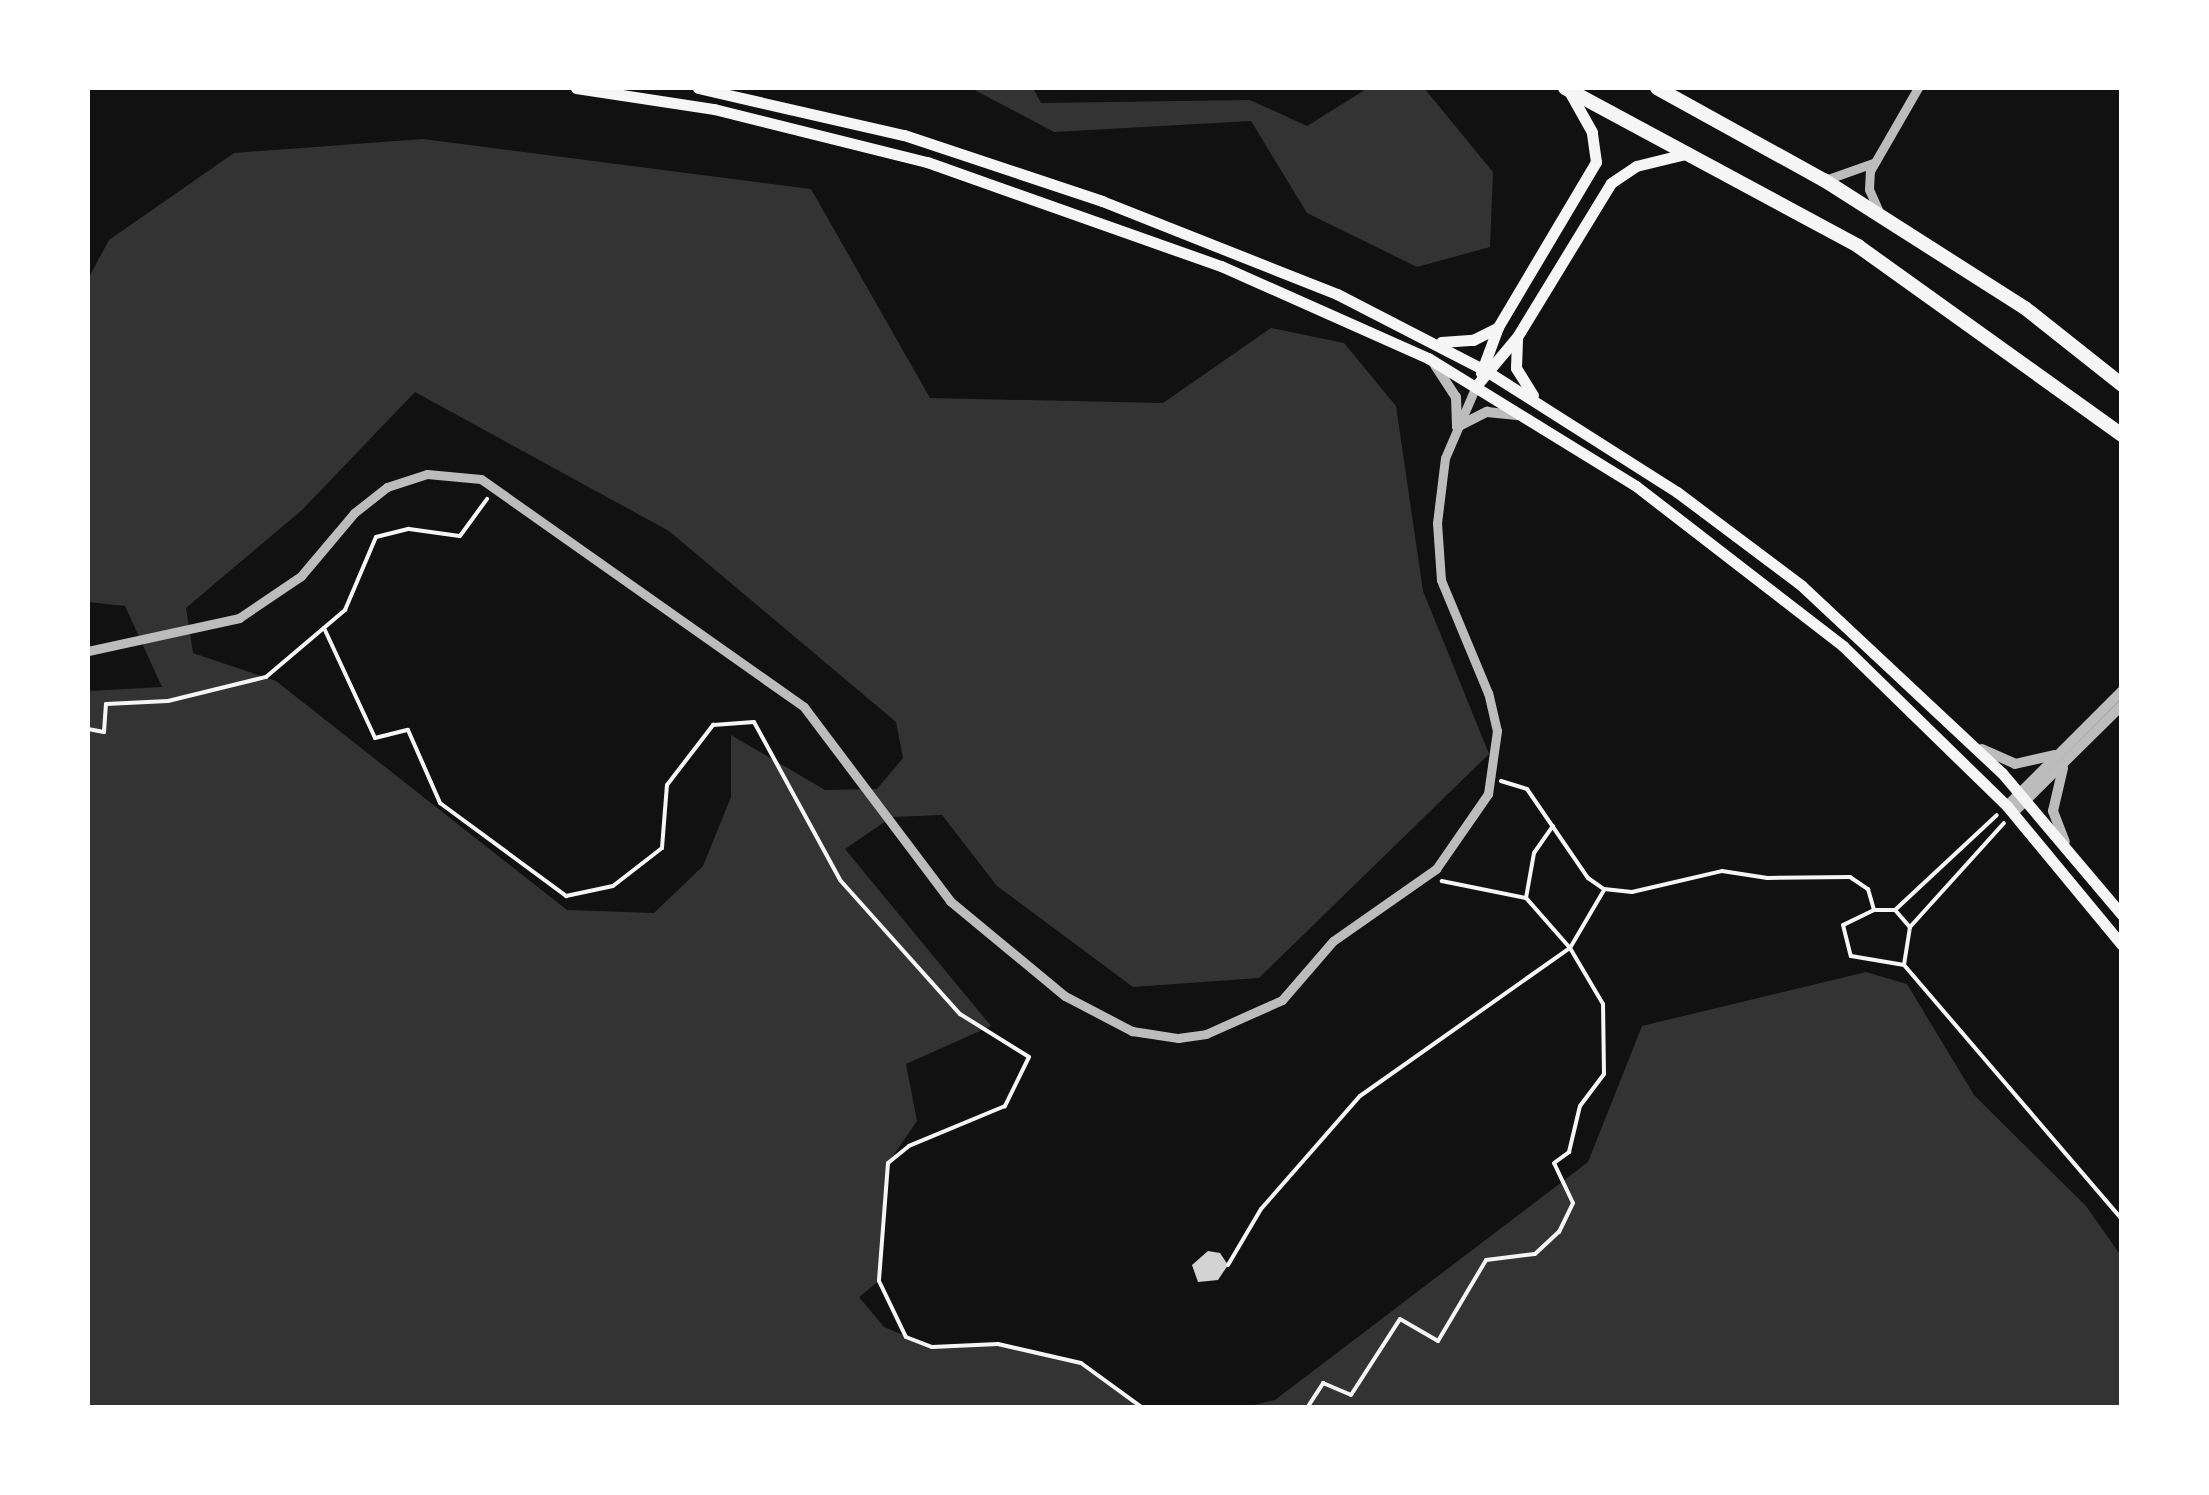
<!DOCTYPE html>
<html>
<head>
<meta charset="utf-8">
<style>
  body { margin:0 }
  #map { position:relative; width:2209px; height:1495px; overflow:hidden; background:#111; font-family:"DM Sans",sans-serif }
  div>[style] { position:absolute }
  .water>* { inset:0; background:#333 }
  .building>* { inset:0; background:#d3d3d3 }
  .path>* { height:4px; margin:-2px; padding:0 2px; transform-origin:2px; border-radius:2px; background:#f5f5f5 }
  .minor>* { height:9px; margin:-4.5px; padding:0 4.5px; transform-origin:4.5px; border-radius:4.5px; background:#bcbcbc }
  .tertiary>* { height:10px; margin:-5px; padding:0 5px; transform-origin:5px; border-radius:5px; background:#bcbcbc }
  .secondary>* { height:11px; margin:-5.5px; padding:0 5.5px; transform-origin:5.5px; border-radius:5.5px; background:#f5f5f5 }
  .primary>* { height:14px; margin:-7px; padding:0 7px; transform-origin:7px; border-radius:7px; background:#f5f5f5 }
  span { translate:-50% -50%; white-space:nowrap; text-align:center; line-height:1.15; -webkit-text-stroke:8px #fff; paint-order:stroke }
  .frame { position:absolute; inset:0; border:90px solid #fff; pointer-events:none }
</style>
</head>
<body>
<div id="map">
  <div class="water">
    <div style="clip-path:polygon(971px 88px,1033px 88px,1041px 103px,1250px 100px,1307px 126px,1368px 88px,1424px 88px,1493px 172px,1490px 247px,1417px 267px,1307px 213px,1251px 121px,1054px 132px)"></div>
    <div style="clip-path:polygon(evenodd,423px 139px,811px 189px,930px 398px,1163px 403px,1271px 328px,1344px 343px,1396px 406px,1423px 591px,1489px 754px,1259px 978px,1133px 987px,997px 886px,942px 815px,892px 817px,845px 849px,991px 1026px,906px 1064px,917px 1121px,888px 1163px,879px 1281px,859px 1297px,884px 1327px,932px 1347px,998px 1344px,1081px 1363px,1143px 1407px,88px 1408px,88px 691px,162px 687px,125px 606px,88px 602px,88px 279px,109px 240px,234px 153px,423px 139px,415px 392px,669px 531px,896px 722px,903px 758px,877px 789px,825px 790px,731px 735px,731px 797px,703px 866px,654px 913px,567px 910px,276px 681px,193px 653px,186px 608px,302px 510px,415px 392px)"></div>
    <div style="clip-path:polygon(1866px 972px,1907px 984px,1974px 1095px,2086px 1206px,2121px 1256px,2121px 1407px,1241px 1408px,1275px 1400px,1588px 1162px,1642px 1026px)"></div>
  </div>
  <div class="building">
    <div style="clip-path:polygon(1208px 1251px,1220px 1253px,1228px 1265px,1218px 1280px,1198px 1282px,1192px 1265px)"></div>
  </div>
  <div class="path">
    <div style="left:324px;top:628px;width:121px;rotate:65.1deg"></div>
    <div style="left:375px;top:738px;width:34px;rotate:-14deg"></div>
    <div style="left:408px;top:730px;width:80px;rotate:66.3deg"></div>
    <div style="left:440px;top:803px;width:157px;rotate:36.4deg"></div>
    <div style="left:566px;top:896px;width:48px;rotate:-12deg"></div>
    <div style="left:613px;top:886px;width:62px;rotate:-37.8deg"></div>
    <div style="left:662px;top:848px;width:63px;rotate:-85.5deg"></div>
    <div style="left:667px;top:785px;width:76px;rotate:-52.5deg"></div>
    <div style="left:713px;top:725px;width:41px;rotate:-4.2deg"></div>
    <div style="left:754px;top:722px;width:180px;rotate:61.4deg"></div>
    <div style="left:840px;top:880px;width:180px;rotate:48.2deg"></div>
    <div style="left:960px;top:1014px;width:81px;rotate:31.9deg"></div>
    <div style="left:1029px;top:1057px;width:55px;rotate:116.1deg"></div>
    <div style="left:1005px;top:1106px;width:104px;rotate:157.4deg"></div>
    <div style="left:909px;top:1146px;width:27px;rotate:141deg"></div>
    <div style="left:888px;top:1163px;width:118px;rotate:94.4deg"></div>
    <div style="left:879px;top:1281px;width:62px;rotate:64.3deg"></div>
    <div style="left:906px;top:1337px;width:28px;rotate:21deg"></div>
    <div style="left:932px;top:1347px;width:66px;rotate:-2.6deg"></div>
    <div style="left:998px;top:1344px;width:85px;rotate:12.9deg"></div>
    <div style="left:1081px;top:1363px;width:77px;rotate:36deg"></div>
    <div style="left:88px;top:729px;width:16px;rotate:11deg"></div>
    <div style="left:104px;top:732px;width:28px;rotate:-86deg"></div>
    <div style="left:106px;top:704px;width:62px;rotate:-2.8deg"></div>
    <div style="left:168px;top:701px;width:101px;rotate:-13.8deg"></div>
    <div style="left:266px;top:677px;width:104px;rotate:-40.3deg"></div>
    <div style="left:345px;top:610px;width:79px;rotate:-67deg"></div>
    <div style="left:376px;top:537px;width:34px;rotate:-14deg"></div>
    <div style="left:409px;top:529px;width:51px;rotate:7.8deg"></div>
    <div style="left:460px;top:536px;width:46px;rotate:-53.9deg"></div>
    <div style="left:1501px;top:781px;width:27px;rotate:17deg"></div>
    <div style="left:1527px;top:789px;width:108px;rotate:55.6deg"></div>
    <div style="left:1588px;top:878px;width:19px;rotate:35deg"></div>
    <div style="left:1604px;top:889px;width:28px;rotate:6deg"></div>
    <div style="left:1632px;top:892px;width:92px;rotate:-13.1deg"></div>
    <div style="left:1722px;top:871px;width:46px;rotate:8.8deg"></div>
    <div style="left:1767px;top:878px;width:83px;rotate:-0.7deg"></div>
    <div style="left:1850px;top:877px;width:22px;rotate:34deg"></div>
    <div style="left:1868px;top:889px;width:22px;rotate:74deg"></div>
    <div style="left:1874px;top:910px;width:34px;rotate:154deg"></div>
    <div style="left:1843px;top:925px;width:32px;rotate:76deg"></div>
    <div style="left:1851px;top:956px;width:54px;rotate:9.6deg"></div>
    <div style="left:1904px;top:965px;width:335px;rotate:49.4deg"></div>
    <div style="left:1526px;top:898px;width:46px;rotate:-79.9deg"></div>
    <div style="left:1534px;top:853px;width:33px;rotate:-55deg"></div>
    <div style="left:1876px;top:910px;width:19px"></div>
    <div style="left:1895px;top:910px;width:23px;rotate:49deg"></div>
    <div style="left:1910px;top:927px;width:38px;rotate:99deg"></div>
    <div style="left:1895px;top:910px;width:139px;rotate:-43deg"></div>
    <div style="left:1910px;top:927px;width:140px;rotate:-47.9deg"></div>
    <div style="left:1228px;top:1265px;width:65px;rotate:-59.5deg"></div>
    <div style="left:1261px;top:1209px;width:150px;rotate:-48.8deg"></div>
    <div style="left:1360px;top:1096px;width:257px;rotate:-35.2deg"></div>
    <div style="left:1570px;top:948px;width:67px;rotate:-131.3deg"></div>
    <div style="left:1526px;top:898px;width:86px;rotate:-168.6deg"></div>
    <div style="left:1307px;top:1408px;width:30px;rotate:-57deg"></div>
    <div style="left:1323px;top:1383px;width:30px;rotate:23deg"></div>
    <div style="left:1351px;top:1395px;width:90px;rotate:-57.2deg"></div>
    <div style="left:1400px;top:1319px;width:44px;rotate:30.1deg"></div>
    <div style="left:1438px;top:1341px;width:94px;rotate:-59.3deg"></div>
    <div style="left:1486px;top:1260px;width:49px;rotate:-7deg"></div>
    <div style="left:1535px;top:1254px;width:33px;rotate:-43deg"></div>
    <div style="left:1559px;top:1232px;width:32px;rotate:-64deg"></div>
    <div style="left:1573px;top:1203px;width:44px;rotate:-115.4deg"></div>
    <div style="left:1554px;top:1163px;width:19px;rotate:-36deg"></div>
    <div style="left:1569px;top:1152px;width:47px;rotate:-76.6deg"></div>
    <div style="left:1580px;top:1106px;width:40px;rotate:-53deg"></div>
    <div style="left:1604px;top:1074px;width:70px;rotate:-90.8deg"></div>
    <div style="left:1603px;top:1004px;width:65px;rotate:-120.5deg"></div>
    <div style="left:1570px;top:948px;width:67px;rotate:-59.6deg"></div>
  </div>
  <div class="minor">
    <div style="left:1828px;top:179px;width:48px;rotate:-19.6deg"></div>
    <div style="left:1880px;top:214px;width:27px;rotate:-114deg"></div>
    <div style="left:1869px;top:189px;width:18px;rotate:-87deg"></div>
    <div style="left:1870px;top:171px;width:96px;rotate:-60deg"></div>
    <div style="left:88px;top:651px;width:155px;rotate:-12.3deg"></div>
    <div style="left:239px;top:618px;width:75px;rotate:-34.1deg"></div>
    <div style="left:301px;top:576px;width:82px;rotate:-49.9deg"></div>
    <div style="left:354px;top:513px;width:42px;rotate:-38.2deg"></div>
    <div style="left:387px;top:487px;width:42px;rotate:-18deg"></div>
    <div style="left:427px;top:474px;width:54px;rotate:5.3deg"></div>
    <div style="left:481px;top:479px;width:395px;rotate:35.2deg"></div>
    <div style="left:804px;top:707px;width:243px;rotate:53deg"></div>
    <div style="left:950px;top:901px;width:149px;rotate:39.6deg"></div>
    <div style="left:1065px;top:996px;width:76px;rotate:27.6deg"></div>
    <div style="left:1132px;top:1031px;width:47px;rotate:8.7deg"></div>
    <div style="left:1178px;top:1038px;width:28px;rotate:-8deg"></div>
    <div style="left:1206px;top:1034px;width:83px;rotate:-24.1deg"></div>
    <div style="left:1282px;top:1000px;width:78px;rotate:-49.2deg"></div>
    <div style="left:1333px;top:941px;width:126px;rotate:-35deg"></div>
    <div style="left:1436px;top:869px;width:91px;rotate:-55.3deg"></div>
    <div style="left:1488px;top:794px;width:64px;rotate:-81.9deg"></div>
    <div style="left:1497px;top:731px;width:39px;rotate:-103deg"></div>
    <div style="left:1488px;top:693px;width:122px;rotate:-112.6deg"></div>
    <div style="left:1441px;top:580px;width:57px;rotate:-94deg"></div>
    <div style="left:1437px;top:523px;width:65px;rotate:-83deg"></div>
    <div style="left:1445px;top:458px;width:78px;rotate:-66.7deg"></div>
  </div>
  <div class="tertiary">
    <div style="left:1435px;top:365px;width:38px;rotate:57deg"></div>
    <div style="left:1456px;top:397px;width:29px;rotate:88deg"></div>
    <div style="left:1457px;top:427px;width:34px;rotate:-27deg"></div>
    <div style="left:1487px;top:412px;width:30px;rotate:6deg"></div>
    <div style="left:1982px;top:749px;width:36px;rotate:24deg"></div>
    <div style="left:2015px;top:764px;width:40px;rotate:-13deg"></div>
    <div style="left:2063px;top:768px;width:44px;rotate:103.1deg"></div>
    <div style="left:2053px;top:811px;width:33px;rotate:69deg"></div>
    <div style="left:2007px;top:806px;width:163px;rotate:-45deg"></div>
    <div style="left:2013px;top:813px;width:153px;rotate:-44.7deg"></div>
  </div>
  <div class="secondary">
    <div style="left:576px;top:88px;width:140px;rotate:8.7deg"></div>
    <div style="left:714px;top:109px;width:219px;rotate:14deg"></div>
    <div style="left:927px;top:162px;width:312px;rotate:19.5deg"></div>
    <div style="left:1221px;top:266px;width:227px;rotate:24deg"></div>
    <div style="left:1428px;top:358px;width:244px;rotate:31.6deg"></div>
    <div style="left:1636px;top:486px;width:262px;rotate:37.7deg"></div>
    <div style="left:1843px;top:646px;width:229px;rotate:44.3deg"></div>
    <div style="left:2007px;top:806px;width:180px;rotate:50.4deg"></div>
    <div style="left:698px;top:88px;width:211px;rotate:12.9deg"></div>
    <div style="left:904px;top:135px;width:209px;rotate:18.4deg"></div>
    <div style="left:1102px;top:201px;width:253px;rotate:21.6deg"></div>
    <div style="left:1337px;top:294px;width:170px;rotate:27.3deg"></div>
    <div style="left:1488px;top:372px;width:224px;rotate:32.4deg"></div>
    <div style="left:1677px;top:492px;width:156px;rotate:36.9deg"></div>
    <div style="left:1802px;top:586px;width:274px;rotate:43.1deg"></div>
    <div style="left:2002px;top:773px;width:186px;rotate:49.8deg"></div>
    <div style="left:1517px;top:339px;width:29px;rotate:92deg"></div>
    <div style="left:1516px;top:368px;width:32px;rotate:58deg"></div>
    <div style="left:1441px;top:342px;width:32px;rotate:-4deg"></div>
    <div style="left:1473px;top:340px;width:28px;rotate:-27deg"></div>
    <div style="left:1481px;top:373px;width:49px;rotate:-69.7deg"></div>
    <div style="left:1498px;top:327px;width:192px;rotate:-59.3deg"></div>
    <div style="left:1596px;top:162px;width:30px;rotate:-98deg"></div>
    <div style="left:1592px;top:132px;width:45px;rotate:-119.4deg"></div>
    <div style="left:1476px;top:386px;width:64px;rotate:-50.1deg"></div>
    <div style="left:1517px;top:337px;width:180px;rotate:-58.6deg"></div>
    <div style="left:1611px;top:183px;width:30px;rotate:-34deg"></div>
    <div style="left:1636px;top:166px;width:50px;rotate:-13.8deg"></div>
  </div>
  <div class="primary">
    <div style="left:1565px;top:88px;width:333px;rotate:28.3deg"></div>
    <div style="left:1858px;top:246px;width:325px;rotate:35.6deg"></div>
    <div style="left:1657px;top:88px;width:191px;rotate:28.9deg"></div>
    <div style="left:1824px;top:180px;width:238px;rotate:32.5deg"></div>
    <div style="left:2025px;top:308px;width:124px;rotate:38.4deg"></div>
  </div>
  <div class="frame"></div>
</div>
</body>
</html>
